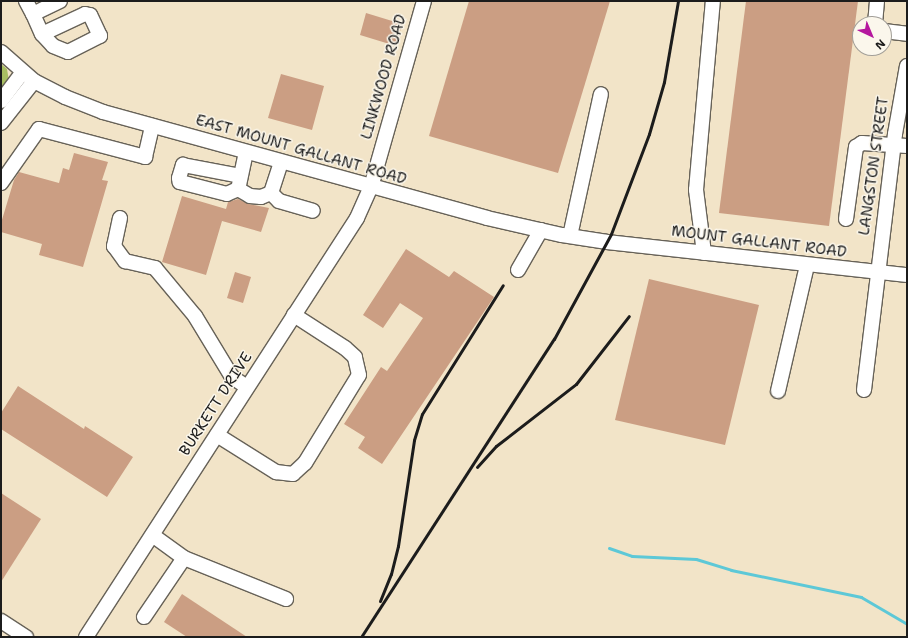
<!DOCTYPE html>
<html>
<head>
<meta charset="utf-8">
<style>
  body { margin:0 }
  #map { position:relative; width:908px; height:638px; overflow:hidden; background:#f2e4c8; font-family:"Shantell Sans",sans-serif }
  div>[style] { position:absolute }
  .green>* { inset:0; background:#a9bf63 }
  .stream>* { height:3px; margin:-1.5px; padding:0 1.5px; transform-origin:1.5px; border-radius:1.5px; background:#5dc8d7 }
  .building>* { inset:0; background:#cb9e83 }
  .roads { filter:drop-shadow(1px 0 #676258) drop-shadow(-1px 0 #676258) drop-shadow(0 1px #676258) drop-shadow(0 -1px #676258) }
  .minor>* { height:14px; margin:-7px; padding:0 7px; transform-origin:7px; border-radius:7px; background:#fff }
  .rail>* { height:3px; margin:-1.5px; padding:0 1.5px; transform-origin:1.5px; border-radius:1.5px; background:#1c1c1c }
  span { translate:-50% -50%; white-space:nowrap; text-align:center; line-height:1.15; -webkit-text-stroke:3px #fbf7ec; paint-order:stroke }
  .street-label { font-size:15px; color:#1c1c1c }
  .frame { position:absolute; inset:0; border:2px solid #1c1c1c; pointer-events:none }
  .north { position:absolute; left:852px; top:16px; width:40px; height:40px; box-sizing:border-box; background:#fbf7ec; border:1px solid #a29f99; border-radius:50%; rotate:136deg; font-size:11px; font-weight:700; line-height:16px; text-align:center; color:#1c1c1c }
  .north::after { content:''; display:block; margin:auto; width:14px; height:18px; background:#b5179e; clip-path:polygon(50% 0,100% 100%,50% 72%,0 100%) }
</style>
</head>
<body>
<div id="map">
  <div class="green">
    <div style="clip-path:polygon(1px 64px,7px 69px,9px 81px,1px 94px)"></div>
  </div>
  <div class="stream">
    <div style="left:609px;top:548px;width:24px;rotate:19deg"></div>
    <div style="left:632px;top:556px;width:64px;rotate:2.7deg"></div>
    <div style="left:696px;top:559px;width:37px;rotate:17deg"></div>
    <div style="left:731px;top:570px;width:133px;rotate:11.7deg"></div>
    <div style="left:861px;top:597px;width:53px;rotate:30.4deg"></div>
  </div>
  <div class="building">
    <div style="clip-path:polygon(469px 1px,610px 1px,558px 173px,429px 136px)"></div>
    <div style="clip-path:polygon(746px 1px,858px 1px,829px 226px,719px 213px)"></div>
    <div style="clip-path:polygon(366px 13px,402px 24px,396px 46px,360px 35px)"></div>
    <div style="clip-path:polygon(281px 74px,324px 86px,312px 130px,268px 118px)"></div>
    <div style="clip-path:polygon(74px 153px,108px 162px,102px 180px,108px 181px,83px 267px,39px 255px,42px 244px,1px 232px,1px 223px,14px 180px,19px 172px,59px 183px,63px 168px,69px 170px)"></div>
    <div style="clip-path:polygon(182px 196px,226px 209px,228px 202px,238px 199px,249px 204px,269px 208px,261px 232px,222px 221px,206px 275px,162px 262px)"></div>
    <div style="clip-path:polygon(406px 249px,449px 277px,454px 271px,494px 297px,382px 464px,358px 448px,365px 437px,344px 424px,381px 367px,387px 371px,423px 318px,400px 303px,383px 328px,363px 315px)"></div>
    <div style="clip-path:polygon(235px 272px,251px 277px,243px 303px,227px 298px)"></div>
    <div style="clip-path:polygon(649px 279px,759px 305px,725px 445px,615px 420px)"></div>
    <div style="clip-path:polygon(18px 386px,84px 429px,85px 426px,133px 457px,107px 497px,1px 429px,1px 413px)"></div>
    <div style="clip-path:polygon(1px 493px,41px 519px,1px 582px)"></div>
    <div style="clip-path:polygon(182px 594px,247px 637px,187px 637px,164px 622px)"></div>
  </div>
  <div class="roads">
    <div class="minor">
      <div style="left:26px;top:1px;width:15px;rotate:62deg"></div>
      <div style="left:33px;top:14px;width:30px;rotate:-26deg"></div>
      <div style="left:33px;top:14px;width:22px;rotate:66deg"></div>
      <div style="left:42px;top:34px;width:16px;rotate:47deg"></div>
      <div style="left:53px;top:46px;width:16px;rotate:22deg"></div>
      <div style="left:68px;top:52px;width:36px;rotate:-27deg"></div>
      <div style="left:100px;top:36px;width:23px;rotate:-115deg"></div>
      <div style="left:90px;top:15px;width:5px;rotate:-169deg"></div>
      <div style="left:85px;top:14px;width:47px;rotate:155.1deg"></div>
      <div style="left:875px;top:24px;width:23px;rotate:-85deg"></div>
      <div style="left:884px;top:31px;width:23px;rotate:7deg"></div>
      <div style="left:1px;top:52px;width:44px;rotate:41.3deg"></div>
      <div style="left:34px;top:81px;width:35px;rotate:27deg"></div>
      <div style="left:65px;top:97px;width:41px;rotate:21.5deg"></div>
      <div style="left:103px;top:112px;width:398px;rotate:15.4deg"></div>
      <div style="left:487px;top:218px;width:77px;rotate:12.8deg"></div>
      <div style="left:562px;top:235px;width:46px;rotate:8.8deg"></div>
      <div style="left:607px;top:242px;width:302px;rotate:6.3deg"></div>
      <div style="left:1px;top:101px;width:36px;rotate:-53deg"></div>
      <div style="left:1px;top:123px;width:53px;rotate:-51.8deg"></div>
      <div style="left:246px;top:152px;width:38px;rotate:102deg"></div>
      <div style="left:238px;top:189px;width:14px;rotate:30deg"></div>
      <div style="left:250px;top:196px;width:11px;rotate:5deg"></div>
      <div style="left:261px;top:197px;width:11px;rotate:-22deg"></div>
      <div style="left:271px;top:193px;width:33px;rotate:-72deg"></div>
      <div style="left:1px;top:183px;width:66px;rotate:-54.9deg"></div>
      <div style="left:39px;top:129px;width:110px;rotate:14.8deg"></div>
      <div style="left:145px;top:157px;width:32px;rotate:-77deg"></div>
      <div style="left:238px;top:189px;width:12px;rotate:156deg"></div>
      <div style="left:227px;top:194px;width:49px;rotate:-165.7deg"></div>
      <div style="left:180px;top:182px;width:4px;rotate:-104deg"></div>
      <div style="left:179px;top:178px;width:14px;rotate:-73deg"></div>
      <div style="left:183px;top:165px;width:58px;rotate:10.9deg"></div>
      <div style="left:271px;top:193px;width:11px;rotate:45deg"></div>
      <div style="left:279px;top:201px;width:35px;rotate:16deg"></div>
      <div style="left:120px;top:218px;width:29px;rotate:102deg"></div>
      <div style="left:114px;top:246px;width:19px;rotate:54deg"></div>
      <div style="left:125px;top:261px;width:31px;rotate:13deg"></div>
      <div style="left:155px;top:268px;width:62px;rotate:50.2deg"></div>
      <div style="left:195px;top:316px;width:71px;rotate:58.8deg"></div>
      <div style="left:232px;top:377px;width:18px;rotate:34deg"></div>
      <div style="left:846px;top:219px;width:73px;rotate:-82.1deg"></div>
      <div style="left:856px;top:147px;width:7px;rotate:-34deg"></div>
      <div style="left:862px;top:143px;width:45px;rotate:3.8deg"></div>
      <div style="left:570px;top:236px;width:145px;rotate:-77.7deg"></div>
      <div style="left:704px;top:253px;width:64px;rotate:-97.2deg"></div>
      <div style="left:696px;top:190px;width:190px;rotate:-84.9deg"></div>
      <div style="left:518px;top:270px;width:46px;rotate:-60.1deg"></div>
      <div style="left:864px;top:390px;width:258px;rotate:-83.1deg"></div>
      <div style="left:895px;top:134px;width:69px;rotate:-80deg"></div>
      <div style="left:778px;top:391px;width:129px;rotate:-77deg"></div>
      <div style="left:217px;top:435px;width:70px;rotate:32.1deg"></div>
      <div style="left:276px;top:472px;width:17px;rotate:7deg"></div>
      <div style="left:293px;top:474px;width:16px;rotate:-43deg"></div>
      <div style="left:305px;top:463px;width:103px;rotate:-58.5deg"></div>
      <div style="left:359px;top:375px;width:18px;rotate:-103deg"></div>
      <div style="left:355px;top:357px;width:13px;rotate:-138deg"></div>
      <div style="left:345px;top:348px;width:61px;rotate:-147.1deg"></div>
      <div style="left:184px;top:558px;width:110px;rotate:21.9deg"></div>
      <div style="left:144px;top:617px;width:71px;rotate:-55.9deg"></div>
      <div style="left:184px;top:558px;width:39px;rotate:-144deg"></div>
      <div style="left:1px;top:621px;width:30px;rotate:33deg"></div>
      <div style="left:86px;top:637px;width:499px;rotate:-57.1deg"></div>
      <div style="left:357px;top:218px;width:34px;rotate:-66deg"></div>
      <div style="left:371px;top:187px;width:193px;rotate:-74.1deg"></div>
    </div>
  </div>
  <div class="rail">
    <div style="left:477px;top:467px;width:28px;rotate:-48deg"></div>
    <div style="left:496px;top:446px;width:101px;rotate:-37.8deg"></div>
    <div style="left:576px;top:384px;width:86px;rotate:-52.1deg"></div>
    <div style="left:380px;top:601px;width:29px;rotate:-68deg"></div>
    <div style="left:391px;top:574px;width:29px;rotate:-76deg"></div>
    <div style="left:398px;top:546px;width:107px;rotate:-81.4deg"></div>
    <div style="left:414px;top:440px;width:27px;rotate:-73deg"></div>
    <div style="left:422px;top:414px;width:152px;rotate:-57.9deg"></div>
    <div style="left:361px;top:637px;width:355px;rotate:-57.1deg"></div>
    <div style="left:554px;top:339px;width:119px;rotate:-61.5deg"></div>
    <div style="left:611px;top:234px;width:107px;rotate:-69.2deg"></div>
    <div style="left:649px;top:134px;width:54px;rotate:-73.9deg"></div>
    <div style="left:664px;top:82px;width:82px;rotate:-80.2deg"></div>
  </div>
  <div class="street-label">
    <span style="left:384px;top:77px;rotate:-74deg">LINKWOOD ROAD</span>
    <span style="left:301px;top:150px;rotate:16deg">EAST MOUNT GALLANT ROAD</span>
    <span style="left:874px;top:166px;rotate:-82deg">LANGSTON STREET</span>
    <span style="left:759px;top:242px;rotate:7deg">MOUNT GALLANT ROAD</span>
    <span style="left:216px;top:404px;rotate:-57deg">BURKETT DRIVE</span>
  </div>
  <div class="frame"></div>
  <div class="north">N</div>
</div>
</body>
</html>
